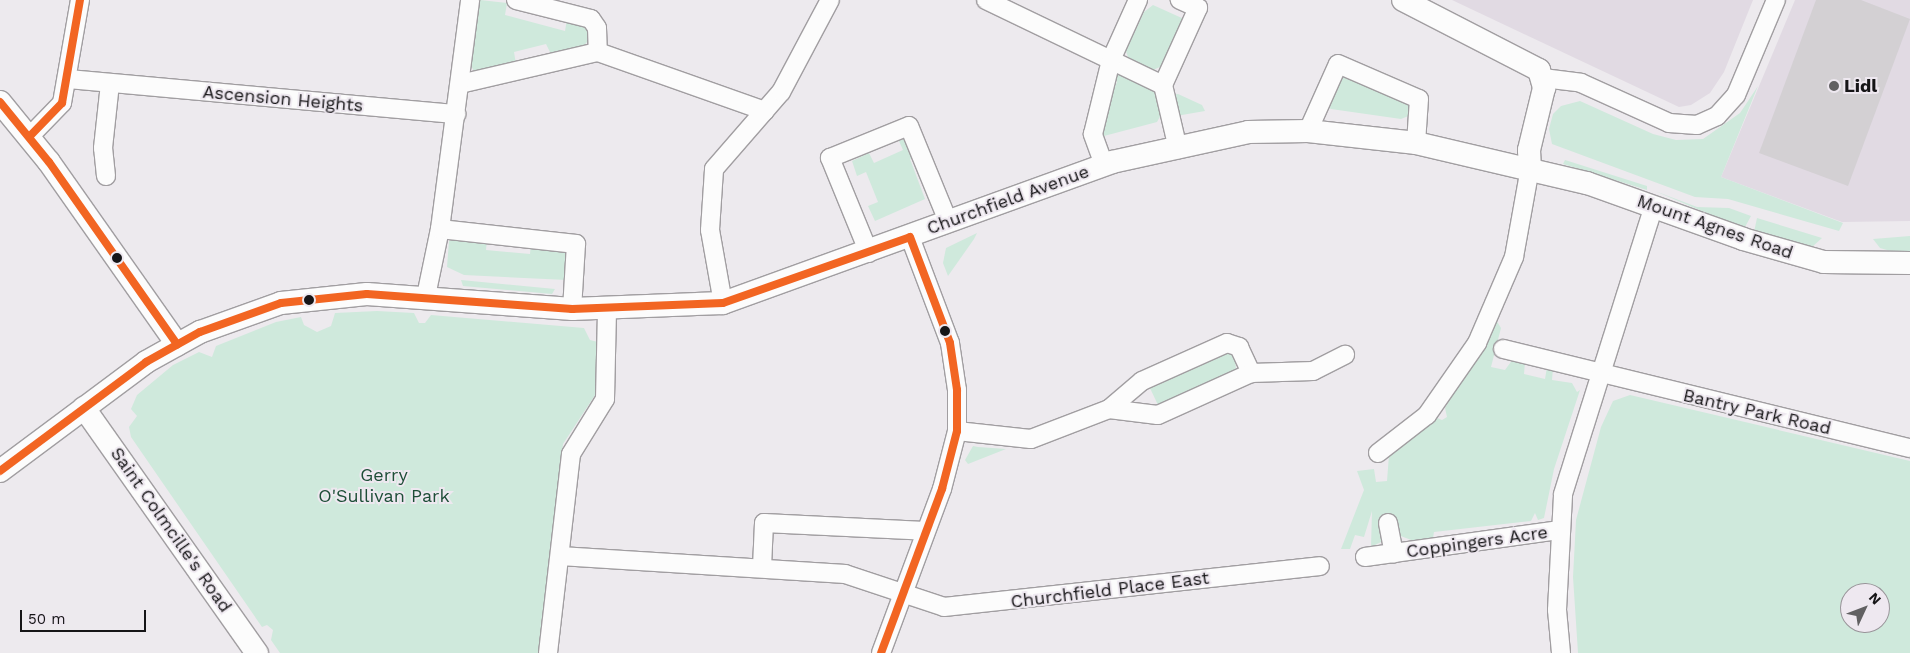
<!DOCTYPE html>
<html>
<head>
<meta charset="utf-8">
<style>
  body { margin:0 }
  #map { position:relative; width:1910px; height:653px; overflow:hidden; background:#edeaee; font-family:"Work Sans",sans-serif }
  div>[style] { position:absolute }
  .built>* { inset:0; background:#e1dae3 }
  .green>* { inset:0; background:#cfe9dc }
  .building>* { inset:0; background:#d3d0d3 }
  .roads { filter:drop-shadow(1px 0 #a19ea1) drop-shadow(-1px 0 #a19ea1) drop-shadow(0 1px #a19ea1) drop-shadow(0 -1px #a19ea1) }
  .minor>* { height:18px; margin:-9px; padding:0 9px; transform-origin:9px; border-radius:9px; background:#fcfcfc }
  .tertiary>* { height:22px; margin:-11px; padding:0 11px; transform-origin:11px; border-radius:11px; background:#fcfcfc }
  .bus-1>* { height:8px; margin:-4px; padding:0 4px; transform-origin:4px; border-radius:4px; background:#f26522 }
  .dots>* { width:14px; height:14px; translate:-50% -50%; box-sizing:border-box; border:2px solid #eee8f0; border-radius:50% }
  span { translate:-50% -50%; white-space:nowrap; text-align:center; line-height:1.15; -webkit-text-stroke:4px #eee8f0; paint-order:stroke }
  .poi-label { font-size:18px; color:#161517; font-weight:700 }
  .left { translate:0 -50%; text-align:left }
  .street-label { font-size:18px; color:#161517 }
  .park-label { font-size:18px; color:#1d4e37 }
  .north { position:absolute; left:1840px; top:583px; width:50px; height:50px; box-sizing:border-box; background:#eee8f0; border:1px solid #989499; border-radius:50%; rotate:47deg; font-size:14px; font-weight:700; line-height:20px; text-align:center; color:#161517 }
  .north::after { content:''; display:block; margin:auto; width:18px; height:22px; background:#616062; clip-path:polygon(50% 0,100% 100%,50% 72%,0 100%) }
  .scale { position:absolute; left:20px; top:610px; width:126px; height:22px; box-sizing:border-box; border:2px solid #161517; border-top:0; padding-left:6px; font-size:15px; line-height:18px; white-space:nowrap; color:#161517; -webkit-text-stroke:4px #eee8f0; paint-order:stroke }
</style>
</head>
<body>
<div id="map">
  <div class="built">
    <div style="clip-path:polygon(1452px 0,1753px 0,1724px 72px,1710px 93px,1691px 105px,1679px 107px)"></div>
    <div style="clip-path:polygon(1795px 0,1910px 0,1910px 221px,1842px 222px,1721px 177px)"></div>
  </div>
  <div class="green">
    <div style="clip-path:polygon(480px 0,507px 3px,505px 15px,565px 31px,567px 19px,584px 22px,590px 29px,590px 38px,583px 47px,552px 56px,546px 44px,514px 52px,516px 64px,474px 71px,470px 64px)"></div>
    <div style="clip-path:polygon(1153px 5px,1184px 19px,1162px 66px,1153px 70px,1128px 57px,1126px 51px,1144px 12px)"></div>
    <div style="clip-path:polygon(1120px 74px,1149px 85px,1158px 96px,1162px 113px,1157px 122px,1104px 136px,1099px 133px,1102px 117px,1117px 82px,1113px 77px)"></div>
    <div style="clip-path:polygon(1347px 76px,1411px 103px,1411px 115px,1401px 119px,1331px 109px,1328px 107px,1340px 77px)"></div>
    <div style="clip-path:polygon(1758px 86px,1721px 177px,1843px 223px,1839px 231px,1728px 199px,1695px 197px,1552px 144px,1549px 129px,1553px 114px,1561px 106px,1580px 101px,1653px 134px,1676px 140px,1703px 139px,1740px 113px)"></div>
    <div style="clip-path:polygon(1178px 94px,1202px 105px,1205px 111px,1176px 116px,1172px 95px)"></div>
    <div style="clip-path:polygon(908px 137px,917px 154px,910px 159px,925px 199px,875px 221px,868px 206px,878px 202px,866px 172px,857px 176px,852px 161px,869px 153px,874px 163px,903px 150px,899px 141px)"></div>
    <div style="clip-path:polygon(1565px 160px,1647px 186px,1647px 190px,1563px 164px)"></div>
    <div style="clip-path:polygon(1655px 191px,1697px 207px,1729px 208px,1751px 216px,1745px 227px,1739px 227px)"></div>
    <div style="clip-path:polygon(1757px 218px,1822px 238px,1812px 247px,1754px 232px)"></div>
    <div style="clip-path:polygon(977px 233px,974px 239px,948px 276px,943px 263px,946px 248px)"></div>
    <div style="clip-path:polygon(1910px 236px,1910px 251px,1897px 253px,1880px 248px,1873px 239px)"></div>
    <div style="clip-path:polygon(455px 239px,487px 240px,486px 250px,530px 254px,531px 243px,569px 248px,567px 280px,464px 275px,447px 267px,449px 241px)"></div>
    <div style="clip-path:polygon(461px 280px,555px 289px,552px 294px,463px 286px)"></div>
    <div style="clip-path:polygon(377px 311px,414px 313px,419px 323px,425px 323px,431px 315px,584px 328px,590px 340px,598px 342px,597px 392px,563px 444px,540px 653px,280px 653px,271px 640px,273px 630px,267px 625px,262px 627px,131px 437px,129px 427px,137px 416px,131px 409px,137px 395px,173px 365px,199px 352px,212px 357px,216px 346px,276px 322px,301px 317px,304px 325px,317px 332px,331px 326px,335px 313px)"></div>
    <div style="clip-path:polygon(1496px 320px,1501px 328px,1491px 367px,1505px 370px,1513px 359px,1525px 362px,1524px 374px,1545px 379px,1547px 367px,1553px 368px,1552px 380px,1572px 383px,1577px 392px,1580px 390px,1554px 469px,1544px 518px,1538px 520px,1535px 513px,1531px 521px,1434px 532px,1433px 538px,1414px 541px,1398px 535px,1394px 518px,1380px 519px,1381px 542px,1371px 547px,1372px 511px,1364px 537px,1355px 535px,1350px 549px,1341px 549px,1364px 490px,1357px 471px,1374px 469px,1376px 482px,1387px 481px,1389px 455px,1435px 417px,1442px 420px,1447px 417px,1445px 408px)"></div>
    <div style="clip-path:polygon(1224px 352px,1235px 356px,1236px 371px,1158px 405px,1149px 386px)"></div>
    <div style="clip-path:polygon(evenodd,1630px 395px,1910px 461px,1910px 653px,1578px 653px,1573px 577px,1576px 520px,1601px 427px,1613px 401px,1630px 395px,1850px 593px,1880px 593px,1880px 623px,1850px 623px,1850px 593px)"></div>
    <div style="clip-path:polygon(973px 446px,978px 447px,1006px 449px,968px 464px,965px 460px)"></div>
  </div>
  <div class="building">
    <div style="clip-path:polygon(1816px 0,1861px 0,1910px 19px,1848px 186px,1759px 153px)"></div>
  </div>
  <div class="roads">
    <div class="minor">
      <div style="left:516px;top:0;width:77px;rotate:14.2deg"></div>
      <div style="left:591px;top:19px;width:11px;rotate:56deg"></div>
      <div style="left:597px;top:28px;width:24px;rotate:88deg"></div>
      <div style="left:986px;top:0;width:196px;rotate:25.7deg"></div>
      <div style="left:1163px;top:85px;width:66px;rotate:76.8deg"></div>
      <div style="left:1543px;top:78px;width:38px;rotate:7deg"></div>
      <div style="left:1581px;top:83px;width:97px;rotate:24.4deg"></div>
      <div style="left:1669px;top:123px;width:28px;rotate:4deg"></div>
      <div style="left:1697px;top:125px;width:22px;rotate:-24deg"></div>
      <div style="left:1717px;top:116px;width:28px;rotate:-48deg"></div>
      <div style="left:1736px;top:95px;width:103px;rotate:-67.2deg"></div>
      <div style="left:69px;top:79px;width:389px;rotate:5.2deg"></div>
      <div style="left:460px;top:84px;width:142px;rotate:-13.1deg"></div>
      <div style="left:598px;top:52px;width:177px;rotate:19.5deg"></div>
      <div style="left:1163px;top:85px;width:85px;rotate:-65.6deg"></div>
      <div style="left:1198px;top:8px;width:20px;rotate:-156deg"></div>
      <div style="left:1308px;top:131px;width:73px;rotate:-65.9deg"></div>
      <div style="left:1338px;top:64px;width:88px;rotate:23.4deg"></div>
      <div style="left:1419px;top:99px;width:44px;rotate:93.9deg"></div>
      <div style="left:30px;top:136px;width:46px;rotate:-45.9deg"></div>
      <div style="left:62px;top:103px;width:105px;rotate:-80.1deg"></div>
      <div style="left:1104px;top:165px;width:33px;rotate:-110deg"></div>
      <div style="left:1093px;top:134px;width:76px;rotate:-76.3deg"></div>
      <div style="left:1111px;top:60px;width:66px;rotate:-65.8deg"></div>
      <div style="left:106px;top:176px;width:28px;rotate:-96deg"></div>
      <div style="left:103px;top:148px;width:64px;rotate:-83.8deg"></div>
      <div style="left:440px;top:229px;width:137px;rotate:6.3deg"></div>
      <div style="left:576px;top:244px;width:65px;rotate:93.5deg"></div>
      <div style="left:869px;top:253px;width:103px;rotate:-112.3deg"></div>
      <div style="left:830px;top:158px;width:85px;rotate:-22.1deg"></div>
      <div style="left:909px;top:126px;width:103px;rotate:67.7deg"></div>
      <div style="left:426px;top:296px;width:68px;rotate:-78.2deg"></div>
      <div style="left:440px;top:229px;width:231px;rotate:-82.5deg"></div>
      <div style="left:723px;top:303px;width:74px;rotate:-100.1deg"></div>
      <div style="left:710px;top:230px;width:61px;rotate:-86.2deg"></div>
      <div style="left:714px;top:169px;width:102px;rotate:-49deg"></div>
      <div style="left:781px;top:92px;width:104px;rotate:-62deg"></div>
      <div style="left:1503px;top:349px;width:419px;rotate:13.7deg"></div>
      <div style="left:1109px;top:409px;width:43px;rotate:-40.3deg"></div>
      <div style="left:1142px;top:381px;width:93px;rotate:-24.1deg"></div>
      <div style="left:1227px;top:343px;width:13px;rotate:18deg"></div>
      <div style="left:1239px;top:347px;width:29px;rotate:65deg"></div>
      <div style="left:957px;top:431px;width:74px;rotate:6.2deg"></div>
      <div style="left:1031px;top:439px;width:84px;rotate:-21deg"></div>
      <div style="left:1109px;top:409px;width:49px;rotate:7deg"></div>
      <div style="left:1158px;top:415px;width:102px;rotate:-24.3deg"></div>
      <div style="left:1251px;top:373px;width:62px;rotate:-1.8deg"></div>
      <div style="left:1313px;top:371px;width:36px;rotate:-27deg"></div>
      <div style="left:1378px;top:453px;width:62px;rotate:-37.8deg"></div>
      <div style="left:1427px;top:415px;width:88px;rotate:-55.2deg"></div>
      <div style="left:1477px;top:343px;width:94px;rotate:-66.7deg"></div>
      <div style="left:1514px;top:257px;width:90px;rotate:-79.8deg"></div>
      <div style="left:1388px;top:523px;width:31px;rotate:79deg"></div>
      <div style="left:560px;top:556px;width:286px;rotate:3.6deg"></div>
      <div style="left:845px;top:574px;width:104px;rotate:18.4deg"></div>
      <div style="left:944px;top:607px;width:378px;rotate:-6.2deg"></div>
      <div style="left:1365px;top:557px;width:197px;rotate:-7.9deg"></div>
      <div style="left:762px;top:567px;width:44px;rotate:-87.4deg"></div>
      <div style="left:764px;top:523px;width:161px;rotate:2.8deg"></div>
      <div style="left:548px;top:653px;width:200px;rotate:-83.4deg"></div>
      <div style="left:571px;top:454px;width:65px;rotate:-58.3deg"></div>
      <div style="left:605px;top:399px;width:89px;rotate:-88.7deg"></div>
      <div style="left:881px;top:653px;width:175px;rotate:-69.6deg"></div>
      <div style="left:942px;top:489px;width:60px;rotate:-75.5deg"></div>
      <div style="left:957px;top:431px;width:41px;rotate:-90deg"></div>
      <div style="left:957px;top:390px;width:48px;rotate:-98.5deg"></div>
      <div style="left:950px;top:343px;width:113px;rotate:-110.7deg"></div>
      <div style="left:1561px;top:653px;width:43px;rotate:-95.3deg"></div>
      <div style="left:1557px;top:610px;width:116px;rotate:-87deg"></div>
      <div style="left:1563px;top:494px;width:302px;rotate:-72.5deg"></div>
    </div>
    <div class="tertiary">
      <div style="left:1403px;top:0;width:153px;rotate:27.2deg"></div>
      <div style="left:1539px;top:70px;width:19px;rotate:74deg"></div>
      <div style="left:1544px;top:88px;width:64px;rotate:103.6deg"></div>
      <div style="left:1529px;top:150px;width:18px;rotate:87deg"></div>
      <div style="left:0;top:102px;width:77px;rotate:50.8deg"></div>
      <div style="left:49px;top:162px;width:223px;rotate:54.9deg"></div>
      <div style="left:84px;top:408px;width:300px;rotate:54.8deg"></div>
      <div style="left:0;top:471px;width:182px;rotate:-36.7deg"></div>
      <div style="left:146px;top:362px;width:62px;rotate:-29.1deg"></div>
      <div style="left:200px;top:332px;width:86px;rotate:-19.7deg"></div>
      <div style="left:281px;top:303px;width:86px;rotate:-6deg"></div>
      <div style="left:367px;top:294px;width:206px;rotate:4.2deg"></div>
      <div style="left:572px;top:309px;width:151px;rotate:-2.3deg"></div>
      <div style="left:723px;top:303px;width:414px;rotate:-19.9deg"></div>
      <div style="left:1112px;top:162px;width:139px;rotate:-12.4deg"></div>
      <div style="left:1248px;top:132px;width:60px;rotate:-1deg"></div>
      <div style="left:1308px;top:131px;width:109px;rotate:6.3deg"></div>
      <div style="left:1416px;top:143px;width:176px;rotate:13.2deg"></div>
      <div style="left:1587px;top:183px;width:166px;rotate:19.7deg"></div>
      <div style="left:1743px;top:239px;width:84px;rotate:15.9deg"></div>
      <div style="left:1824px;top:262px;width:86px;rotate:0.7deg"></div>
    </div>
  </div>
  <div class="bus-1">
    <div style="left:0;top:102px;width:77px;rotate:50.8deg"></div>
    <div style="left:49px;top:162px;width:223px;rotate:54.9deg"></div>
    <div style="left:30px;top:136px;width:46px;rotate:-45.9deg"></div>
    <div style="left:62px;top:103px;width:105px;rotate:-80.1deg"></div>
    <div style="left:0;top:471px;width:182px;rotate:-36.7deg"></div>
    <div style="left:146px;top:362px;width:62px;rotate:-29.1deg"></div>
    <div style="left:200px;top:332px;width:86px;rotate:-19.7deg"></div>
    <div style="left:281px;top:303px;width:86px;rotate:-6deg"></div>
    <div style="left:367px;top:294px;width:206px;rotate:4.2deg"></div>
    <div style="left:572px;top:309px;width:151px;rotate:-2.3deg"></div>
    <div style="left:723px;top:303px;width:198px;rotate:-19.4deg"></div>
    <div style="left:910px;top:237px;width:113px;rotate:69.3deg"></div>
    <div style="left:950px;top:343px;width:48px;rotate:81.5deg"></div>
    <div style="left:957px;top:390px;width:41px;rotate:90deg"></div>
    <div style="left:957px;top:431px;width:60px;rotate:104.5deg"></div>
    <div style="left:942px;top:489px;width:175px;rotate:110.4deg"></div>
  </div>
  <div class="dots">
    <div style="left:1834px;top:86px;background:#616062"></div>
    <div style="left:117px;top:258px;background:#161517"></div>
    <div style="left:309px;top:300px;background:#161517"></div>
    <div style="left:945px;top:331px;background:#161517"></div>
  </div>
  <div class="poi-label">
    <span class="left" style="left:1844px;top:86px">Lidl</span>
  </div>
  <div class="street-label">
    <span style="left:283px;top:99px;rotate:5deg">Ascension Heights</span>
    <span style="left:1008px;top:200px;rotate:-20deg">Churchfield Avenue</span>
    <span style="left:1715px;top:227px;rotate:19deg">Mount Agnes Road</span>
    <span style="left:1757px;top:412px;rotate:13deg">Bantry Park Road</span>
    <span style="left:171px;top:530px;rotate:55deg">Saint Colmcille's Road</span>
    <span style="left:1477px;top:542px;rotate:-8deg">Coppingers Acre</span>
    <span style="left:1110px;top:590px;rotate:-7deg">Churchfield Place East</span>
  </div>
  <div class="park-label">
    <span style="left:384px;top:486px">Gerry<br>O'Sullivan Park</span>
  </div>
  <div class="north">N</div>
  <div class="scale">50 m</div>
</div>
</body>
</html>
